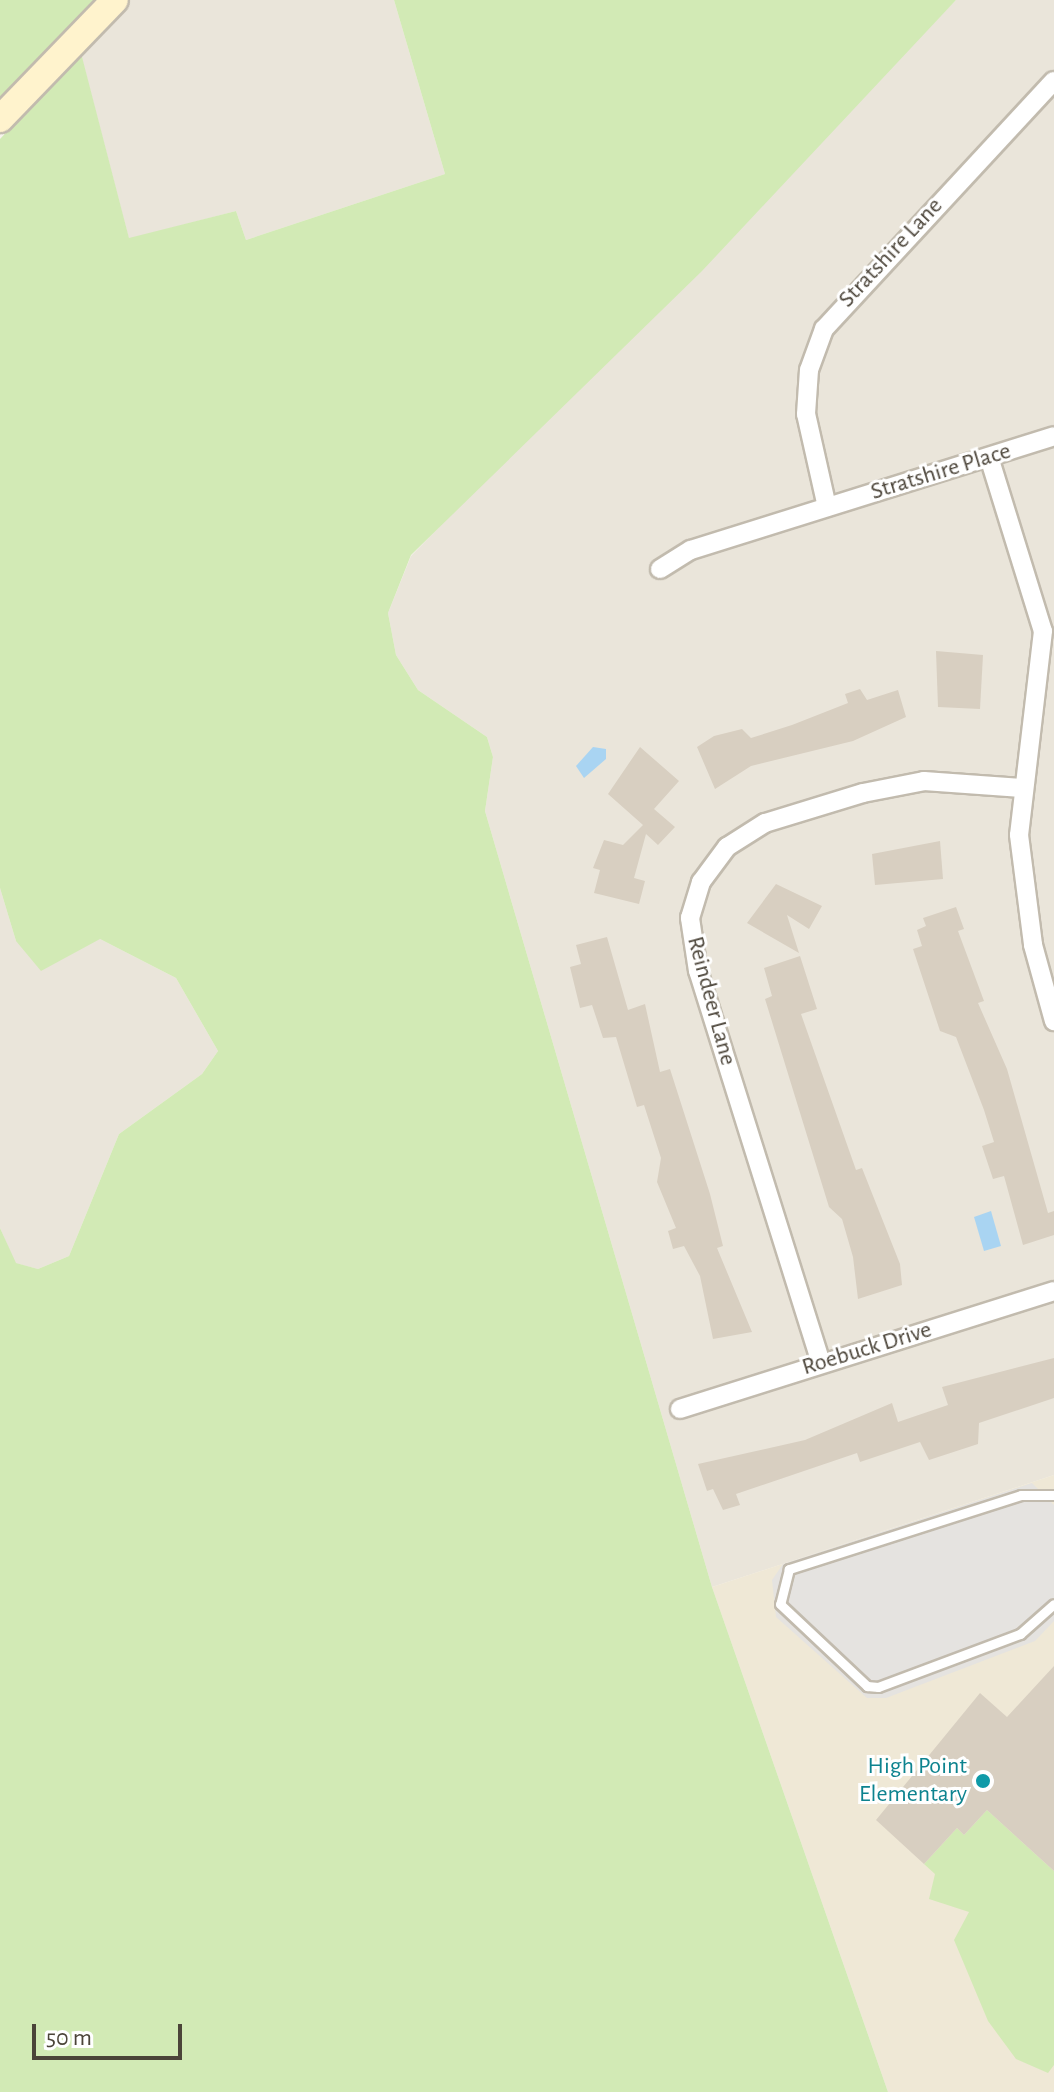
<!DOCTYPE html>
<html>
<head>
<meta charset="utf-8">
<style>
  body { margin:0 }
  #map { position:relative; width:1054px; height:2092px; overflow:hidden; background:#f6f3ec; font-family:"Alegreya Sans",sans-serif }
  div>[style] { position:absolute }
  .residential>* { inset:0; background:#eae5da }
  .education>* { inset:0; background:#efe8d6 }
  .green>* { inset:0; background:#d2eab5 }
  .parking>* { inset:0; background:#e5e3e0 }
  .water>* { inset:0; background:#a9d4f2 }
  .building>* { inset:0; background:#d8cfc1 }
  .roads { filter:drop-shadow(2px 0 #c2bbae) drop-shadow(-2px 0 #c2bbae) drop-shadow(0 2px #c2bbae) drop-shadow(0 -2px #c2bbae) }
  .lane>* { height:9px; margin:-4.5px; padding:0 4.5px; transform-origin:4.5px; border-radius:4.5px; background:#fff }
  .street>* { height:18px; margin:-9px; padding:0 9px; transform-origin:9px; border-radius:9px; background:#fff }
  .secondary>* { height:26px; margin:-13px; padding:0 13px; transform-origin:13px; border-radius:13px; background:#fff3cd }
  .dots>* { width:22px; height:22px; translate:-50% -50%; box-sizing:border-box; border:4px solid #fff; border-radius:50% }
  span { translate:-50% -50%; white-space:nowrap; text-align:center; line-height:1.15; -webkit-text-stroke:6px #fff; paint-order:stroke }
  .street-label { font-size:24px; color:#4b4439 }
  .culture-label { font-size:24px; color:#0d838f }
  .right { translate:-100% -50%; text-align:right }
  .scale { position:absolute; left:32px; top:2024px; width:150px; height:36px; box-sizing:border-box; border:4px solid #4b4439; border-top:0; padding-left:10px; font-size:24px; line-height:28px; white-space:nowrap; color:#4b4439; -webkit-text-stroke:6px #fff; paint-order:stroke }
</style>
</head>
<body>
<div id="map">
  <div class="residential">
    <div style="clip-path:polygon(101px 0,394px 0,445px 174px,246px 240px,236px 211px,129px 239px,74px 28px)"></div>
    <div style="clip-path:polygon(956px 0,1054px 0,1054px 1475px,712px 1587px,485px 811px,493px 757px,487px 737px,418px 690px,396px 655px,388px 613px,411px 556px)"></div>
    <div style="clip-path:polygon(0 888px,16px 941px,100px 939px,176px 978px,218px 1051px,202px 1074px,119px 1134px,69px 1256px,38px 1269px,15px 1263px,0 1228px)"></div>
  </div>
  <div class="education">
    <div style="clip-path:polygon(1054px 1475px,1054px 2092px,888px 2092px,712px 1587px)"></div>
  </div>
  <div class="green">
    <div style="clip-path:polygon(0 0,101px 0,0 107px)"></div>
    <div style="clip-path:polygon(394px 0,956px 0,702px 271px,411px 555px,388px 613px,396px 655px,418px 690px,487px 737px,493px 757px,485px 811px,712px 1587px,888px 2092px,0 2092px,0 1228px,16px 1263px,38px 1269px,69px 1256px,119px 1134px,202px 1074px,218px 1051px,176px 978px,100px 939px,41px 971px,16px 941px,0 888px,0 139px,81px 53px,129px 238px,236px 211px,246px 240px,445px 174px)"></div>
    <div style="clip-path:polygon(987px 1810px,1054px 1871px,1054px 2065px,1048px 2073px,1016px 2059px,988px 2021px,954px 1940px,969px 1912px,929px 1899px,935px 1874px,924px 1864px,957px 1828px,964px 1835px)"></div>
  </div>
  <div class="parking">
    <div style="clip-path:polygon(1032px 1483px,1054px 1505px,1054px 1621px,1035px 1641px,886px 1698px,867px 1698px,776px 1617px,772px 1580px,783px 1564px)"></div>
  </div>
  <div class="water">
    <div style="clip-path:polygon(593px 747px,606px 749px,606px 759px,584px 778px,576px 766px)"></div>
    <div style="clip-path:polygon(991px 1211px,1001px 1246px,984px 1251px,974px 1217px)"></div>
  </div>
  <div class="building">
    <div style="clip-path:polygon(936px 651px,983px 655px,980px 709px,938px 707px)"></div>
    <div style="clip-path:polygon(860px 689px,867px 700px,898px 690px,906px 717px,853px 741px,751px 766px,715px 789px,697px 747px,714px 736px,742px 729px,751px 738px,792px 725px,848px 703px,845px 694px)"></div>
    <div style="clip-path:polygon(640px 747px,679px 781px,654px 809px,675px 827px,658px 845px,646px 834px,634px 878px,645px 881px,639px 904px,594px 893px,600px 870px,593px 868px,604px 840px,623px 845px,643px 825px,608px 794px)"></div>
    <div style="clip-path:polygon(940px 841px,943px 879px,875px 885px,872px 854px)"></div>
    <div style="clip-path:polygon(776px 884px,822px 906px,809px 929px,787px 915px,799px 953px,747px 923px)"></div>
    <div style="clip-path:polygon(956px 907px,964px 929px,958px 931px,984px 1001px,978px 1003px,1007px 1069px,1048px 1213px,1054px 1211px,1054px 1235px,1023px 1245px,1004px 1176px,993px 1179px,982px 1146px,994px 1142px,984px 1110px,956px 1037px,940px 1031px,913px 949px,922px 946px,917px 930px,926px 926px,923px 918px)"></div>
    <div style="clip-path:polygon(607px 937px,628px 1010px,645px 1004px,660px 1072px,670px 1069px,710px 1194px,723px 1246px,717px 1248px,752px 1332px,713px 1339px,700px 1276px,684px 1246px,673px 1249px,668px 1231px,676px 1228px,657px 1182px,661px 1158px,644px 1105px,637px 1107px,616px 1037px,603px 1038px,592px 1005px,580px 1008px,570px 967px,581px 964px,576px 945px)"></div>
    <div style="clip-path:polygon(800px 956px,817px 1009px,801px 1014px,856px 1170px,862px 1168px,900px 1264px,902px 1285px,858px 1299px,853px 1257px,842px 1219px,829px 1207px,765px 999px,772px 996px,764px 968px)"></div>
    <div style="clip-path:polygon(1054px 1358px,1054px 1398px,979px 1423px,978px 1444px,929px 1460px,920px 1442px,860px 1462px,857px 1453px,736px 1494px,740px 1505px,723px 1510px,713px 1489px,707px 1491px,698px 1464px,805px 1440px,892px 1403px,898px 1422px,948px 1405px,942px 1387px)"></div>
    <div style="clip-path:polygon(1054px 1666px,1054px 1871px,987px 1810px,964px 1835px,957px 1828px,924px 1864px,876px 1820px,980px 1693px,1007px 1717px)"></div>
  </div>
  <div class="roads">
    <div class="lane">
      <div style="left:1054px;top:1495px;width:33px;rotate:180deg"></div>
      <div style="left:1021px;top:1495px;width:244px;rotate:162.3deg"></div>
      <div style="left:789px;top:1569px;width:36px;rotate:104deg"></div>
      <div style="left:780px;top:1604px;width:120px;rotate:43.3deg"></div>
      <div style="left:867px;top:1686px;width:11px;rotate:5deg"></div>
      <div style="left:878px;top:1687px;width:152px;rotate:-20.5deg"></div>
      <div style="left:1020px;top:1634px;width:45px;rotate:-41.4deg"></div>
    </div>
    <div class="street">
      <div style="left:989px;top:457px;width:182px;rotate:72.8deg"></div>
      <div style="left:1043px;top:631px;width:205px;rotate:96.7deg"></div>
      <div style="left:1019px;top:835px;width:111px;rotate:82.7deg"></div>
      <div style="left:1033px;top:945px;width:79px;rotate:74.6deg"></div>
      <div style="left:827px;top:507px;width:95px;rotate:-102.7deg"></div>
      <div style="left:806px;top:414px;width:44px;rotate:-86.1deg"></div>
      <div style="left:809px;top:370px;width:44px;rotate:-69.9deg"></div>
      <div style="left:824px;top:329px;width:338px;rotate:-47.2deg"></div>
      <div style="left:660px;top:569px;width:36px;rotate:-32deg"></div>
      <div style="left:691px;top:550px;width:380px;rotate:-17.4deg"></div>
      <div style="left:821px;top:1363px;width:411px;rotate:-107.4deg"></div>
      <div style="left:698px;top:971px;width:54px;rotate:-98.6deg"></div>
      <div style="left:690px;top:918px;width:38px;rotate:-73deg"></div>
      <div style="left:701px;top:882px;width:44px;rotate:-53.4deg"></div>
      <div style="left:727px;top:847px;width:45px;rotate:-32.3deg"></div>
      <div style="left:765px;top:823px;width:102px;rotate:-17deg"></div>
      <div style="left:863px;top:793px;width:62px;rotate:-11.1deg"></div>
      <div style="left:924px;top:781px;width:98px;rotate:4.1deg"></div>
      <div style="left:680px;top:1409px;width:392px;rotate:-17.5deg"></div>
    </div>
    <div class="secondary">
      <div style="left:0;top:119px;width:165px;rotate:-46deg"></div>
    </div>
  </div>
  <div class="dots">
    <div style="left:983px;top:1781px;background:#0f9aa8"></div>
  </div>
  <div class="street-label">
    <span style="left:891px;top:253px;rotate:-47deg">Stratshire Lane</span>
    <span style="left:941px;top:472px;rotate:-17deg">Stratshire Place</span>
    <span style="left:711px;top:1001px;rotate:75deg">Reindeer Lane</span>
    <span style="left:867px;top:1349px;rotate:-17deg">Roebuck Drive</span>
  </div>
  <div class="culture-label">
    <span class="right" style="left:967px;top:1781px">High Point<br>Elementary</span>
  </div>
  <div class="scale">50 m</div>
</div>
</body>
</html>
